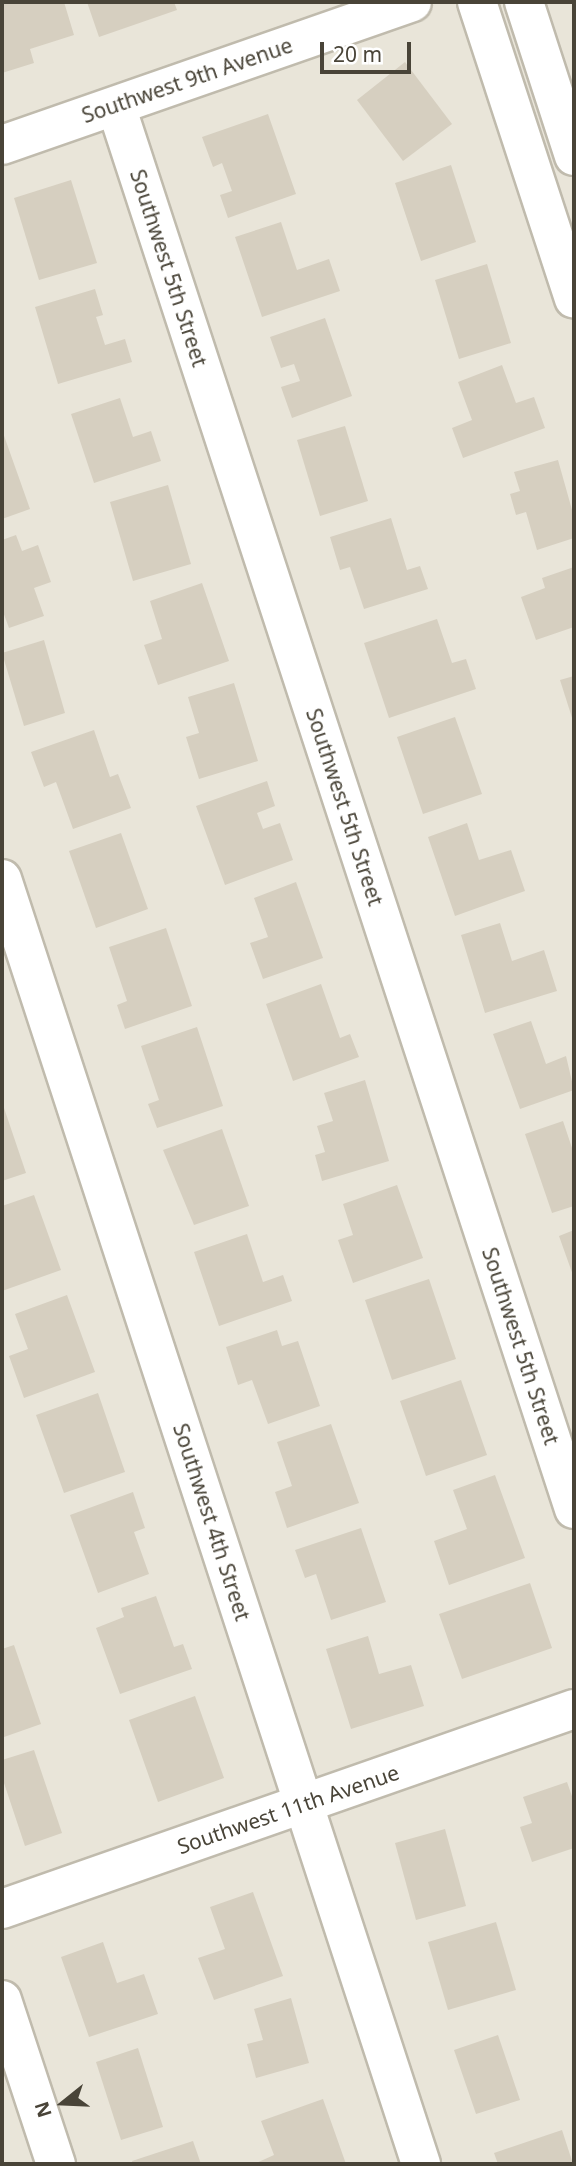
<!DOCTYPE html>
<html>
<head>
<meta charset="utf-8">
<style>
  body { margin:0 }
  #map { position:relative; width:576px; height:2166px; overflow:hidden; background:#f5f2ea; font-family:"Noto Sans",sans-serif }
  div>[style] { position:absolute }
  .residential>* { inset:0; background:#e9e5d9 }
  .building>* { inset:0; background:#d6cfc0 }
  .roads { filter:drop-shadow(2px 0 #c0bbad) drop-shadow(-2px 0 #c0bbad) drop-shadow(0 2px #c0bbad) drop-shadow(0 -2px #c0bbad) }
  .minor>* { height:38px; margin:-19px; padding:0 19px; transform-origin:19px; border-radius:19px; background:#fff }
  span { translate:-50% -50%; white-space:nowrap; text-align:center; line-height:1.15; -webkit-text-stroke:6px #fff; paint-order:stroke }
  .street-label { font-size:21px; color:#494438 }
  .frame { position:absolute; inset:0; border:4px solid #494438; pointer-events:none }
  .north { position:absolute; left:28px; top:2068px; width:70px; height:70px; -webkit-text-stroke:5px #fff; paint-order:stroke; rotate:252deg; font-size:19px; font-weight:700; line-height:28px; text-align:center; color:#494438 }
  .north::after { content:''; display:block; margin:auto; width:24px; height:32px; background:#494438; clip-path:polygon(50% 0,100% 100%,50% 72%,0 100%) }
  .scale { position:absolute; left:320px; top:42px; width:91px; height:32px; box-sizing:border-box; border:4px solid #494438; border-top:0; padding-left:9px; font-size:21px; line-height:24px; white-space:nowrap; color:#494438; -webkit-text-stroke:5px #fff; paint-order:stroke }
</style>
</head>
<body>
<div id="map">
  <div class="residential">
    <div style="clip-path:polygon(2px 2px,574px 2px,574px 2164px,2px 2164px)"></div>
  </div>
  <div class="building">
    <div style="clip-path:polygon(2px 2px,64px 2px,74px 35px,30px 49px,34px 63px,2px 73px)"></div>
    <div style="clip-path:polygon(87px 2px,174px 2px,177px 10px,99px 37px)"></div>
    <div style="clip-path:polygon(405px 62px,452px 124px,403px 161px,357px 100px)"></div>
    <div style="clip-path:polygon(268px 114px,296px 194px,228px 218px,220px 195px,232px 191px,222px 163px,213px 167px,202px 137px)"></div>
    <div style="clip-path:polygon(451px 165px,476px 242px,421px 261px,395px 183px)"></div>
    <div style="clip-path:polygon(71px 180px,97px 263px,39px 280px,14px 198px)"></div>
    <div style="clip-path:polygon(281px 222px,297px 270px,329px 259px,340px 291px,262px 317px,235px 237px)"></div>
    <div style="clip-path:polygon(487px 264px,511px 343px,459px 359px,435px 280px)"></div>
    <div style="clip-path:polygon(95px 289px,103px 315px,96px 317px,105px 345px,125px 339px,132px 362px,58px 384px,35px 307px)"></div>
    <div style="clip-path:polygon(325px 318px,352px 396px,292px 418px,281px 387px,300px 381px,294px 364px,281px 368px,270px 337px)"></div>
    <div style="clip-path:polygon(502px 365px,516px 403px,534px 397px,545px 428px,463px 458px,452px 428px,472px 420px,458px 382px)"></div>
    <div style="clip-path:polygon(120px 398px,133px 437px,151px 431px,161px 461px,94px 483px,71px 414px)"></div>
    <div style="clip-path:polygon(345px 426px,368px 501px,320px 516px,297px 440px)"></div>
    <div style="clip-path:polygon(2px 430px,30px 509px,2px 519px)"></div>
    <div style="clip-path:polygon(558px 460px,574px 517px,574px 538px,537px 550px,526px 512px,516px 515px,510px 494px,520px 491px,514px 472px)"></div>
    <div style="clip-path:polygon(168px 485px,191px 564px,133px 581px,110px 502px)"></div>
    <div style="clip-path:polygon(391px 518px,407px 570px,420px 566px,428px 589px,364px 609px,350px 567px,340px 570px,330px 537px)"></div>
    <div style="clip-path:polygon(16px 535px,22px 551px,38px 545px,51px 582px,34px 588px,44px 616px,9px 628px,2px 609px,2px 540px)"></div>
    <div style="clip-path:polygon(574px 567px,574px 627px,536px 640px,521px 597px,545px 588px,542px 578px)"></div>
    <div style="clip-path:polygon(202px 583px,229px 661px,158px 685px,144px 645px,162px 639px,150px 601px)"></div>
    <div style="clip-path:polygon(437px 619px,452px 663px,466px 659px,476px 689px,389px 718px,364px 643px)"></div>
    <div style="clip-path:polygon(44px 640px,65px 713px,24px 726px,2px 653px)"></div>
    <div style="clip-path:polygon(574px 676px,574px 724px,560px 680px)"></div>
    <div style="clip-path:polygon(234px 683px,258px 761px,199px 779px,186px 737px,199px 733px,188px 697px)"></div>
    <div style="clip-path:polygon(455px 717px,482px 794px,423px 814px,397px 737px)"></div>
    <div style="clip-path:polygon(94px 730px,110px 777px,118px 774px,131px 808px,73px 829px,56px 782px,44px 787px,31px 752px)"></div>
    <div style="clip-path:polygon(267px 781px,275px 806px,257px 813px,263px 829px,280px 823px,293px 860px,225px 885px,196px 806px)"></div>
    <div style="clip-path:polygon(467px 823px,479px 860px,511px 850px,525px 891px,455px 916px,428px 837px)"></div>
    <div style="clip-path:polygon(121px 833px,148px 909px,96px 928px,69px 851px)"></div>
    <div style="clip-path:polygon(296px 882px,323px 958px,263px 979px,250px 943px,268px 937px,254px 898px)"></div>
    <div style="clip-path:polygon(500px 923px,512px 961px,544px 950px,557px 991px,485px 1013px,461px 935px)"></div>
    <div style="clip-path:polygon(166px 928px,192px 1006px,125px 1029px,117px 1005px,127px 1001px,109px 947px)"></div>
    <div style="clip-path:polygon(321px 984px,340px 1038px,350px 1034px,359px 1057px,293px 1081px,266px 1004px)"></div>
    <div style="clip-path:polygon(531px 1021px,546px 1064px,566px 1056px,574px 1090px,520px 1109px,493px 1034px)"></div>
    <div style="clip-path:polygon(197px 1027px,223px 1106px,157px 1128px,148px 1104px,159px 1100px,141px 1046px)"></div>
    <div style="clip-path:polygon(365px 1080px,389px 1161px,322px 1181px,315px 1155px,325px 1152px,317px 1126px,333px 1121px,324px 1093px)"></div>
    <div style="clip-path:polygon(2px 1102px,26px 1173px,2px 1181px)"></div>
    <div style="clip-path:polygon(563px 1121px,574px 1154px,574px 1206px,552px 1213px,525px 1134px)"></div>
    <div style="clip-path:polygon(222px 1129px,249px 1206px,194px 1225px,163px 1150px)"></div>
    <div style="clip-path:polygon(397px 1185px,423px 1258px,353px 1283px,338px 1240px,353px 1235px,343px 1204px)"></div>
    <div style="clip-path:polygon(34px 1195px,61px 1270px,2px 1291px,2px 1206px)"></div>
    <div style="clip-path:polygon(574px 1230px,574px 1278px,559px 1236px)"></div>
    <div style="clip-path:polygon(247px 1234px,263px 1282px,283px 1275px,292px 1301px,219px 1326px,194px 1252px)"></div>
    <div style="clip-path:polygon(429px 1279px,456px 1359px,392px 1380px,365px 1300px)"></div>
    <div style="clip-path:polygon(67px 1295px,95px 1372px,24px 1398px,9px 1356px,28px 1349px,15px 1314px)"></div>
    <div style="clip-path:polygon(277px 1330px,282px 1346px,298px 1341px,320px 1406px,268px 1424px,252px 1380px,238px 1385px,226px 1347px)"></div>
    <div style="clip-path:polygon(461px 1380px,487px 1455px,426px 1476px,400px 1401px)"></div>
    <div style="clip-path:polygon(98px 1393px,125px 1472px,64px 1493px,36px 1415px)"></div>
    <div style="clip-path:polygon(331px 1424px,359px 1503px,287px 1528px,275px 1492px,292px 1486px,277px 1442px)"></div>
    <div style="clip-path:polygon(495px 1475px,525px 1558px,449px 1585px,434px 1541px,467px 1529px,453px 1490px)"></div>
    <div style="clip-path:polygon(133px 1492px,145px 1528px,134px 1532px,149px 1574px,98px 1593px,70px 1515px)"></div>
    <div style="clip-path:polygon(361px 1528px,386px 1602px,331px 1620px,316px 1574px,305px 1578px,295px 1550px)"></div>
    <div style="clip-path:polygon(530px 1583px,552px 1648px,462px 1679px,439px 1614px)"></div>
    <div style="clip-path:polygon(156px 1596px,174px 1647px,183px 1644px,192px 1669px,120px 1694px,96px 1628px,124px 1617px,121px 1608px)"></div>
    <div style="clip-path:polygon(368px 1636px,379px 1674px,411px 1665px,424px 1706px,351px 1729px,326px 1649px)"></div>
    <div style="clip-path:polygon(14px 1645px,41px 1724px,4px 1737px,2px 1649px)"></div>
    <div style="clip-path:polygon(195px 1696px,224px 1778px,158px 1802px,129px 1720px)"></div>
    <div style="clip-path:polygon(34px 1750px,62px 1833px,25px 1846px,2px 1777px,2px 1760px)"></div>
    <div style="clip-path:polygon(567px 1782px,574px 1802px,574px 1848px,532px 1862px,520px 1827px,532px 1823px,523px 1797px)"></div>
    <div style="clip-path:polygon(445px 1829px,466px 1906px,416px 1920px,395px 1843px)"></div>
    <div style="clip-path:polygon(253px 1892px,283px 1976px,214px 2000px,198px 1958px,225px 1949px,210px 1907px)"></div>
    <div style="clip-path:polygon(496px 1922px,516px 1990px,448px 2010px,428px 1942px)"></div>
    <div style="clip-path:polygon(103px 1942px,117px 1983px,144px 1974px,158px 2014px,89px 2037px,61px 1957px)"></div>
    <div style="clip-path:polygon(291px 1998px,309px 2063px,256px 2078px,247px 2044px,263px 2040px,254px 2009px)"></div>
    <div style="clip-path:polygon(498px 2035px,520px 2100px,476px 2114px,454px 2050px)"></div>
    <div style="clip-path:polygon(138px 2048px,163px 2127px,121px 2140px,96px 2062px)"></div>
    <div style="clip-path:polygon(323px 2099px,346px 2164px,254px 2164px,274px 2155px,261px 2121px)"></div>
    <div style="clip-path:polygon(562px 2130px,573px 2164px,498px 2164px,494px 2153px)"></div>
    <div style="clip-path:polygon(193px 2141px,201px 2164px,133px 2164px,132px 2161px)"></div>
  </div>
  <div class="roads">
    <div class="minor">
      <div style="left:477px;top:2px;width:312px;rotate:71.9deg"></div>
      <div style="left:524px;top:2px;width:162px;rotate:72deg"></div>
      <div style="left:116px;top:106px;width:1476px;rotate:71.92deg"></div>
      <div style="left:2px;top:145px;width:434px;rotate:-19.2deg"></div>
      <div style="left:2px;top:879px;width:1352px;rotate:71.94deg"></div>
      <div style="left:2px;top:1909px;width:606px;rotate:-19.27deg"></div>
      <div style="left:2px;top:2000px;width:173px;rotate:71.8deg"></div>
    </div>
  </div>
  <div class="street-label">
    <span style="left:187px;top:80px;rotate:-19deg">Southwest 9th Avenue</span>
    <span style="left:169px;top:268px;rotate:72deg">Southwest 5th Street</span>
    <span style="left:345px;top:807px;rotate:72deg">Southwest 5th Street</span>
    <span style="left:521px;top:1346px;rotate:72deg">Southwest 5th Street</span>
    <span style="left:212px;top:1522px;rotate:72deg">Southwest 4th Street</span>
    <span style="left:288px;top:1809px;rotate:-19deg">Southwest 11th Avenue</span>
  </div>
  <div class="frame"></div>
  <div class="north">N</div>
  <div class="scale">20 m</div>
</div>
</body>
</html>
